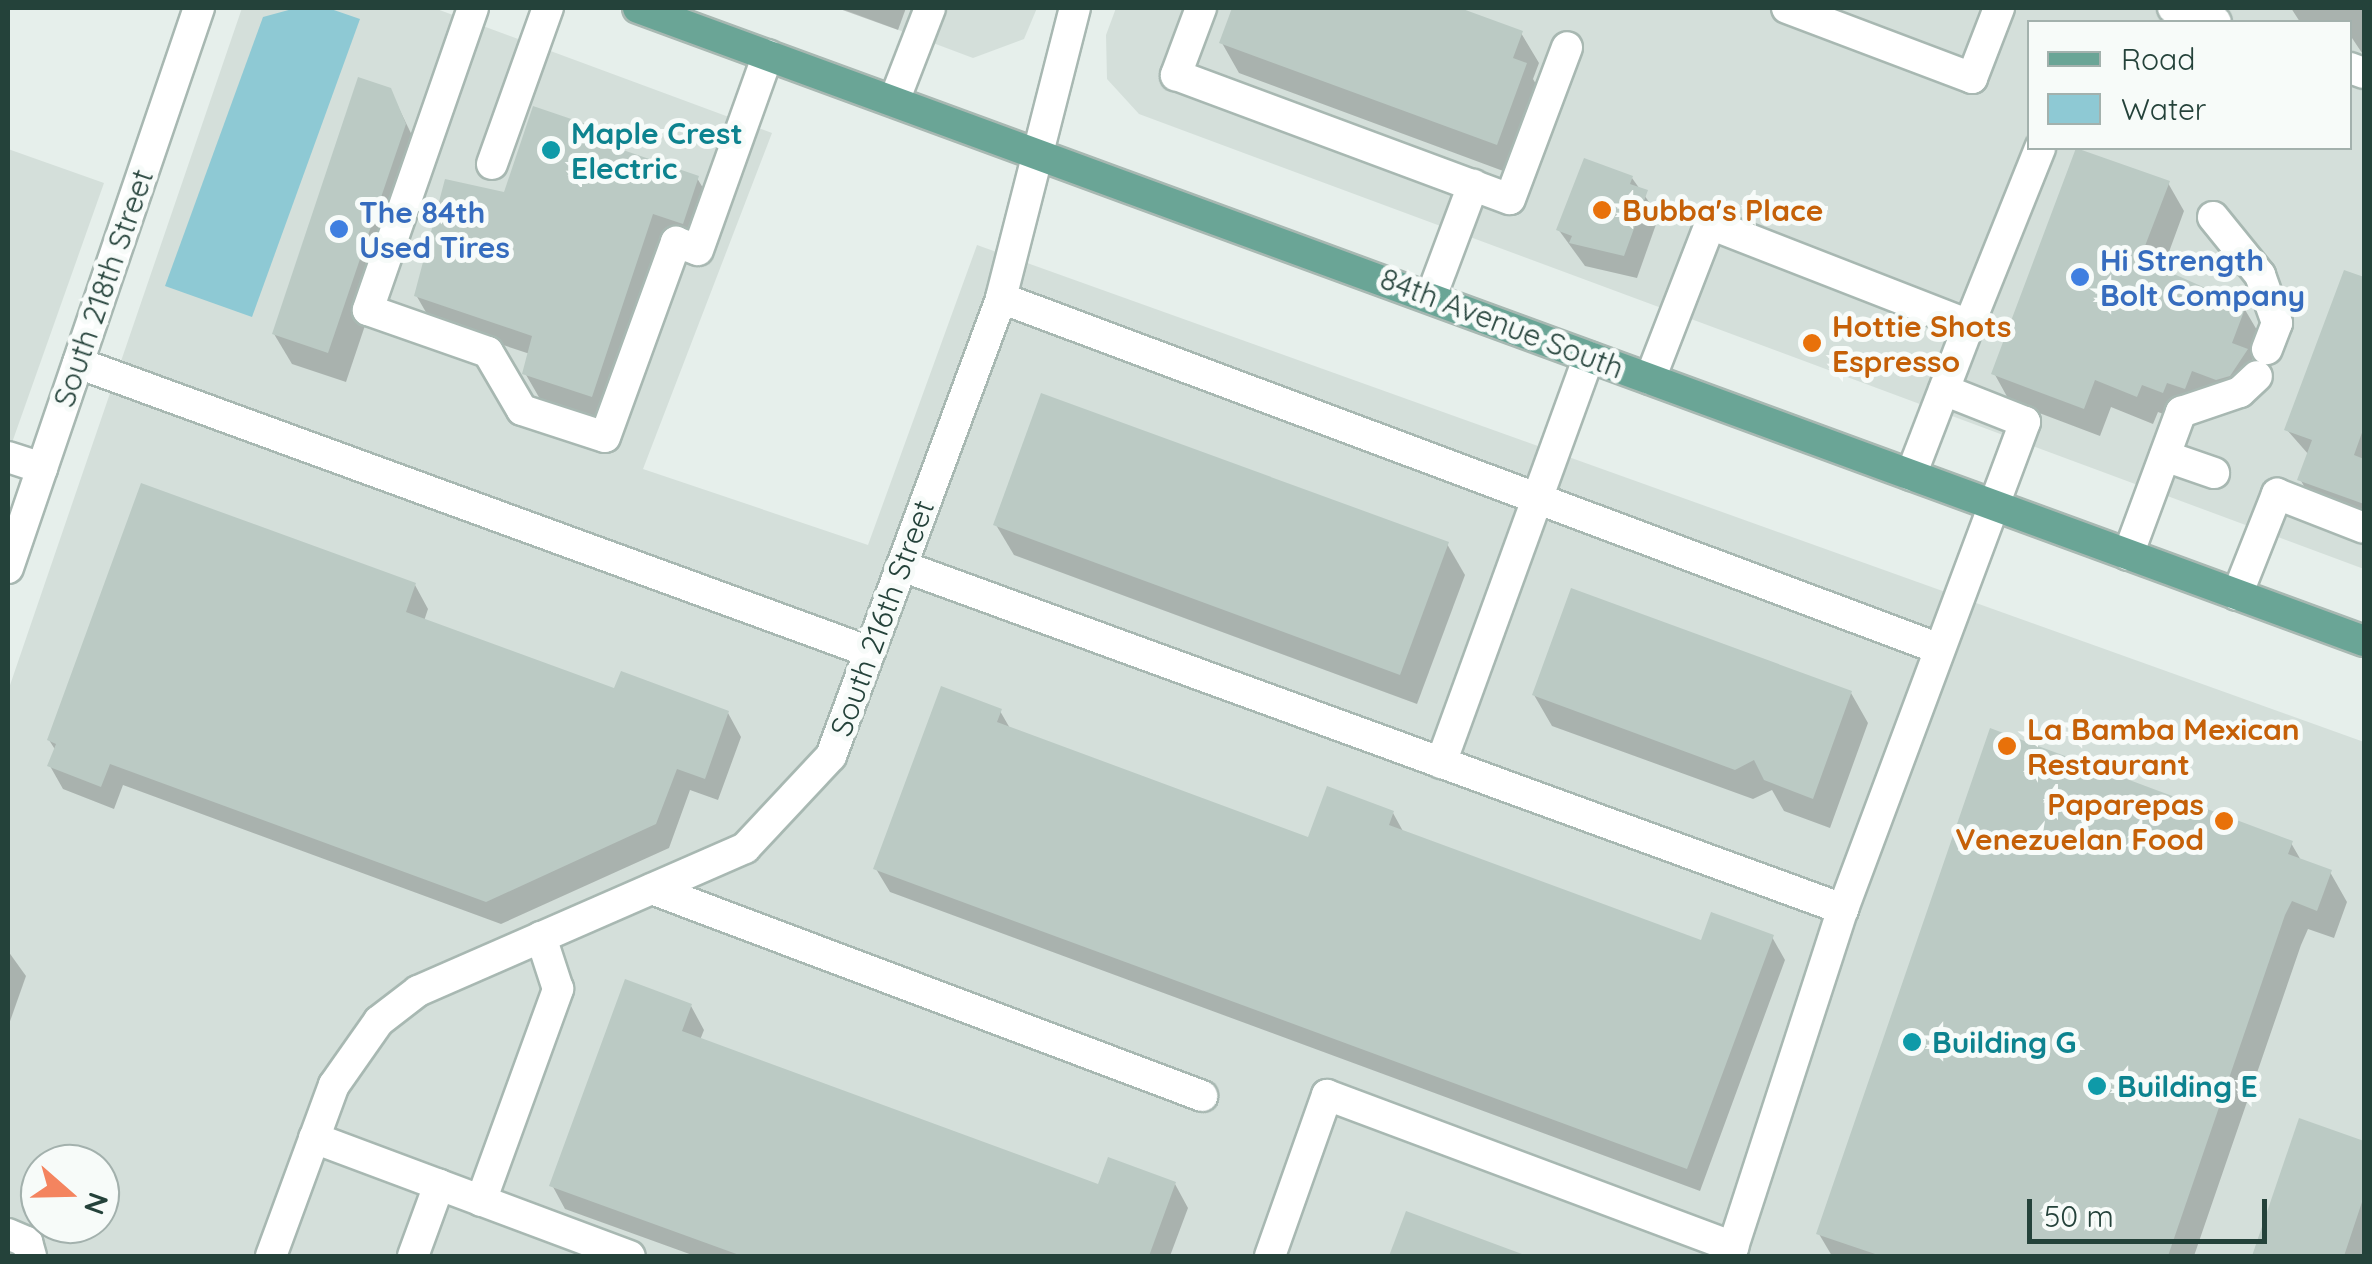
<!DOCTYPE html>
<html>
<head>
<meta charset="utf-8">
<style>
  body { margin:0 }
  #map { position:relative; width:2372px; height:1264px; overflow:hidden; background:#e6efeb; font-family:Quicksand,sans-serif }
  div>[style] { position:absolute }
  .built>* { inset:0; background:#d4dfda }
  .water>* { inset:0; background:#8ec9d4 }
  .shadow>* { inset:0; background:#0003 }
  .building>* { inset:0; background:#bbcac4 }
  .roads { filter:drop-shadow(2px 0 #a8b8b2) drop-shadow(-2px 0 #a8b8b2) drop-shadow(0 2px #a8b8b2) drop-shadow(0 -2px #a8b8b2) }
  .minor>* { height:30px; margin:-15px; padding:0 15px; transform-origin:15px; border-radius:15px; background:#fff }
  .major>* { height:30px; margin:-15px; padding:0 15px; transform-origin:15px; border-radius:15px; background:#6aa596 }
  .dots>* { width:28px; height:28px; translate:-50% -50%; box-sizing:border-box; border:5px solid #f7fbf9; border-radius:50% }
  span { translate:-50% -50%; white-space:nowrap; text-align:center; line-height:1.15; -webkit-text-stroke:10px #f7fbf9; paint-order:stroke }
  .culture-label { font-size:30px; color:#0d838f; font-weight:700 }
  .left { translate:0 -50%; text-align:left }
  .food-label { font-size:30px; color:#c56008; font-weight:700 }
  .right { translate:-100% -50%; text-align:right }
  .shop-label { font-size:30px; color:#366cbe; font-weight:700 }
  .street-label { font-size:30px; color:#24423a }
  .frame { position:absolute; inset:0; border:10px solid #24423a; pointer-events:none }
  .legend { position:absolute; left:2027px; top:20px; width:325px; height:130px; box-sizing:border-box; background:#f7fbf9; border:2px solid #a3b1ad; margin:0; padding:12px 18px; list-style:none; font-size:30px; color:#24423a }
  .legend li { display:flex; align-items:center; gap:20px; height:50px }
  .legend b { width:50px; border:2px solid #a3b1ad }
  .north { position:absolute; left:20px; top:1144px; width:100px; height:100px; box-sizing:border-box; background:#f7fbf9; border:2px solid #a3b1ad; border-radius:50%; rotate:110deg; font-size:28px; font-weight:700; line-height:40px; text-align:center; color:#24423a }
  .north::after { content:''; display:block; margin:auto; width:35px; height:45px; background:#f4845f; clip-path:polygon(50% 0,100% 100%,50% 72%,0 100%) }
  .scale { position:absolute; left:2027px; top:1199px; width:240px; height:45px; box-sizing:border-box; border:5px solid #24423a; border-top:0; padding-left:12px; font-size:30px; line-height:35px; white-space:nowrap; color:#24423a; -webkit-text-stroke:8px #f7fbf9; paint-order:stroke }
</style>
</head>
<body>
<div id="map">
  <div class="built">
    <div style="clip-path:polygon(evenodd,242px 8px,434px 8px,772px 133px,643px 469px,868px 545px,977px 245px,2364px 742px,2364px 1256px,8px 1256px,8px 691px,242px 8px,40px 1164px,100px 1164px,100px 1224px,40px 1224px,40px 1164px)"></div>
    <div style="clip-path:polygon(840px 8px,1037px 8px,1024px 39px,973px 58px)"></div>
    <div style="clip-path:polygon(evenodd,1116px 8px,2364px 8px,2364px 569px,1139px 114px,1107px 79px,1106px 35px,1116px 8px,2030px 22px,2350px 22px,2350px 148px,2030px 148px,2030px 22px)"></div>
    <div style="clip-path:polygon(8px 149px,104px 183px,8px 454px)"></div>
  </div>
  <div class="water">
    <div style="clip-path:polygon(296px 8px,328px 8px,360px 19px,252px 317px,165px 286px,263px 17px)"></div>
  </div>
  <div class="shadow">
    <div style="clip-path:polygon(837px 8px,906px 8px,898px 30px)"></div>
    <div style="clip-path:polygon(1235px 8px,1453px 8px,1521px 33px,1539px 63px,1533px 79px,1543px 96px,1514px 175px,1239px 73px,1222px 43px)"></div>
    <div style="clip-path:polygon(2291px 8px,2364px 8px,2364px 56px,2350px 35px,2350px 22px,2300px 22px)"></div>
    <div style="clip-path:polygon(390px 90px,422px 156px,346px 382px,292px 364px,274px 334px)"></div>
    <div style="clip-path:polygon(585px 126px,595px 143px,697px 178px,712px 203px,697px 248px,668px 238px,606px 421px,540px 399px,525px 373px,530px 354px,431px 321px,416px 295px,505px 195px)"></div>
    <div style="clip-path:polygon(1632px 178px,1659px 216px,1637px 278px,1585px 266px,1558px 229px)"></div>
    <div style="clip-path:polygon(2168px 183px,2184px 211px,2162px 271px,2244px 308px,2261px 337px,2252px 360px,2263px 379px,2179px 420px,2158px 412px,2153px 424px,2111px 407px,2100px 436px,2010px 402px,1994px 373px)"></div>
    <div style="clip-path:polygon(2345px 273px,2364px 280px,2364px 521px,2313px 502px,2300px 479px,2309px 455px,2287px 430px)"></div>
    <div style="clip-path:polygon(996px 525px,1447px 544px,1465px 575px,1417px 704px,1014px 555px)"></div>
    <div style="clip-path:polygon(415px 585px,428px 609px,424px 621px,615px 691px,728px 713px,741px 737px,718px 800px,690px 790px,669px 848px,501px 924px,123px 785px,114px 809px,63px 789px,50px 766px,56px 751px,49px 740px)"></div>
    <div style="clip-path:polygon(1851px 693px,1868px 723px,1830px 828px,1784px 811px,1772px 790px,1753px 799px,1552px 726px,1534px 695px)"></div>
    <div style="clip-path:polygon(1000px 711px,1011px 730px,1309px 840px,1393px 813px,1404px 833px,1703px 943px,1772px 937px,1785px 960px,1700px 1191px,890px 892px,876px 869px)"></div>
    <div style="clip-path:polygon(2291px 843px,2302px 862px,2330px 872px,2347px 902px,2334px 938px,2308px 929px,2301px 945px,2194px 1256px,1832px 1256px,1819px 1234px)"></div>
    <div style="clip-path:polygon(8px 951px,26px 976px,8px 1027px)"></div>
    <div style="clip-path:polygon(691px 1006px,704px 1030px,700px 1040px,1100px 1187px,1175px 1184px,1188px 1208px,1170px 1256px,695px 1256px,565px 1209px,552px 1185px)"></div>
    <div style="clip-path:polygon(2301px 1121px,2364px 1143px,2364px 1256px,2254px 1256px)"></div>
    <div style="clip-path:polygon(1407px 1214px,1523px 1256px,1392px 1256px)"></div>
  </div>
  <div class="building">
    <div style="clip-path:polygon(1232px 8px,1460px 8px,1523px 31px,1513px 58px,1527px 63px,1497px 145px,1219px 43px)"></div>
    <div style="clip-path:polygon(358px 77px,391px 88px,406px 124px,328px 353px,272px 334px)"></div>
    <div style="clip-path:polygon(533px 106px,586px 124px,582px 136px,699px 176px,683px 224px,653px 214px,592px 397px,522px 374px,532px 336px,414px 296px,445px 179px,504px 192px)"></div>
    <div style="clip-path:polygon(2076px 148px,2170px 181px,2140px 259px,2246px 306px,2232px 343px,2248px 349px,2230px 376px,2216px 380px,2192px 371px,2185px 389px,2167px 383px,2163px 393px,2142px 385px,2137px 397px,2095px 380px,2084px 409px,1991px 374px)"></div>
    <div style="clip-path:polygon(1584px 158px,1633px 176px,1630px 184px,1648px 190px,1624px 256px,1569px 243px,1572px 236px,1556px 230px)"></div>
    <div style="clip-path:polygon(2344px 270px,2364px 277px,2364px 427px,2354px 455px,2364px 459px,2364px 504px,2297px 480px,2312px 440px,2284px 430px)"></div>
    <div style="clip-path:polygon(1041px 393px,1449px 542px,1400px 675px,993px 525px)"></div>
    <div style="clip-path:polygon(141px 483px,416px 583px,406px 612px,614px 688px,621px 671px,729px 711px,705px 779px,677px 769px,656px 824px,486px 902px,110px 764px,101px 787px,47px 766px,56px 744px,47px 740px)"></div>
    <div style="clip-path:polygon(1571px 588px,1852px 691px,1813px 799px,1764px 780px,1754px 760px,1735px 770px,1532px 695px)"></div>
    <div style="clip-path:polygon(941px 686px,1002px 709px,997px 722px,1308px 837px,1327px 786px,1394px 811px,1389px 825px,1701px 940px,1711px 912px,1774px 935px,1687px 1169px,873px 869px)"></div>
    <div style="clip-path:polygon(1990px 728px,2293px 841px,2288px 854px,2332px 870px,2317px 911px,2292px 901px,2285px 915px,2168px 1256px,1881px 1256px,1816px 1234px)"></div>
    <div style="clip-path:polygon(625px 979px,692px 1004px,682px 1031px,1098px 1184px,1108px 1157px,1176px 1182px,1149px 1256px,742px 1256px,549px 1186px)"></div>
    <div style="clip-path:polygon(2299px 1118px,2364px 1141px,2364px 1196px,2344px 1256px,2252px 1256px)"></div>
    <div style="clip-path:polygon(1406px 1211px,1522px 1254px,1521px 1256px,1389px 1256px)"></div>
  </div>
  <div class="roads">
    <div class="minor">
      <div style="left:473px;top:8px;width:320px;rotate:109.2deg"></div>
      <div style="left:368px;top:310px;width:127px;rotate:19.3deg"></div>
      <div style="left:488px;top:352px;width:67px;rotate:59.6deg"></div>
      <div style="left:522px;top:410px;width:87px;rotate:18deg"></div>
      <div style="left:605px;top:437px;width:208px;rotate:-70deg"></div>
      <div style="left:676px;top:242px;width:23px;rotate:20deg"></div>
      <div style="left:698px;top:250px;width:207px;rotate:-70.3deg"></div>
      <div style="left:1201px;top:8px;width:72px;rotate:110.5deg"></div>
      <div style="left:1176px;top:75px;width:356px;rotate:20.4deg"></div>
      <div style="left:1510px;top:199px;width:162px;rotate:-69.4deg"></div>
      <div style="left:1787px;top:8px;width:198px;rotate:20.7deg"></div>
      <div style="left:1972px;top:78px;width:75px;rotate:-68.9deg"></div>
      <div style="left:2173px;top:8px;width:45px;rotate:18deg"></div>
      <div style="left:2350px;top:68px;width:15px;rotate:20deg"></div>
      <div style="left:894px;top:101px;width:100px;rotate:-68.8deg"></div>
      <div style="left:492px;top:164px;width:166px;rotate:-70.3deg"></div>
      <div style="left:2213px;top:217px;width:75px;rotate:51deg"></div>
      <div style="left:2260px;top:275px;width:51px;rotate:70.5deg"></div>
      <div style="left:2277px;top:323px;width:28px;rotate:111deg"></div>
      <div style="left:1431px;top:297px;width:120px;rotate:-69.4deg"></div>
      <div style="left:1001px;top:298px;width:1002px;rotate:20.5deg"></div>
      <div style="left:78px;top:363px;width:843px;rotate:20.05deg"></div>
      <div style="left:1650px;top:379px;width:166px;rotate:-68.8deg"></div>
      <div style="left:1710px;top:224px;width:278px;rotate:21.3deg"></div>
      <div style="left:1969px;top:325px;width:191px;rotate:-68.1deg"></div>
      <div style="left:2165px;top:456px;width:52px;rotate:19.1deg"></div>
      <div style="left:8px;top:457px;width:36px;rotate:18deg"></div>
      <div style="left:1911px;top:475px;width:161px;rotate:-68.9deg"></div>
      <div style="left:2128px;top:555px;width:153px;rotate:-69.7deg"></div>
      <div style="left:2181px;top:412px;width:62px;rotate:-18.7deg"></div>
      <div style="left:2240px;top:392px;width:23px;rotate:-43deg"></div>
      <div style="left:902px;top:566px;width:1002px;rotate:20.03deg"></div>
      <div style="left:1843px;top:909px;width:520px;rotate:-69.51deg"></div>
      <div style="left:2025px;top:422px;width:87px;rotate:-158.4deg"></div>
      <div style="left:8px;top:568px;width:592px;rotate:-71.17deg"></div>
      <div style="left:2237px;top:595px;width:109px;rotate:-68.4deg"></div>
      <div style="left:2277px;top:494px;width:93px;rotate:21.3deg"></div>
      <div style="left:1441px;top:763px;width:432px;rotate:-70deg"></div>
      <div style="left:652px;top:889px;width:588px;rotate:20.62deg"></div>
      <div style="left:314px;top:1138px;width:337px;rotate:20.5deg"></div>
      <div style="left:481px;top:1201px;width:226px;rotate:-70deg"></div>
      <div style="left:558px;top:989px;width:55px;rotate:-108.1deg"></div>
      <div style="left:8px;top:1234px;width:21px;rotate:23deg"></div>
      <div style="left:27px;top:1242px;width:15px;rotate:74deg"></div>
      <div style="left:271px;top:1256px;width:182px;rotate:-69.8deg"></div>
      <div style="left:334px;top:1085px;width:78px;rotate:-54.9deg"></div>
      <div style="left:379px;top:1021px;width:49px;rotate:-37.6deg"></div>
      <div style="left:418px;top:991px;width:357px;rotate:-23.6deg"></div>
      <div style="left:745px;top:848px;width:126px;rotate:-46.9deg"></div>
      <div style="left:831px;top:756px;width:489px;rotate:-69.6deg"></div>
      <div style="left:1001px;top:298px;width:299px;rotate:-75.7deg"></div>
      <div style="left:413px;top:1256px;width:76px;rotate:-69.9deg"></div>
      <div style="left:1270px;top:1256px;width:171px;rotate:-70.5deg"></div>
      <div style="left:1327px;top:1095px;width:434px;rotate:20.5deg"></div>
      <div style="left:1730px;top:1256px;width:365px;rotate:-72deg"></div>
    </div>
    <div class="major">
      <div style="left:638px;top:8px;width:1838px;rotate:20.14deg"></div>
    </div>
  </div>
  <div class="dots">
    <div style="left:551px;top:150px;background:#0f9aa8"></div>
    <div style="left:1602px;top:210px;background:#e8710a"></div>
    <div style="left:339px;top:229px;background:#3f7fe0"></div>
    <div style="left:2080px;top:277px;background:#3f7fe0"></div>
    <div style="left:1812px;top:343px;background:#e8710a"></div>
    <div style="left:2007px;top:746px;background:#e8710a"></div>
    <div style="left:2224px;top:821px;background:#e8710a"></div>
    <div style="left:1912px;top:1042px;background:#0f9aa8"></div>
    <div style="left:2097px;top:1086px;background:#0f9aa8"></div>
  </div>
  <div class="culture-label">
    <span class="left" style="left:571px;top:150px">Maple Crest<br>Electric</span>
    <span class="left" style="left:1932px;top:1042px">Building G</span>
    <span class="left" style="left:2117px;top:1086px">Building E</span>
  </div>
  <div class="food-label">
    <span class="left" style="left:1622px;top:210px">Bubba's Place</span>
    <span class="left" style="left:1832px;top:343px">Hottie Shots<br>Espresso</span>
    <span class="left" style="left:2027px;top:746px">La Bamba Mexican<br>Restaurant</span>
    <span class="right" style="left:2204px;top:821px">Paparepas<br>Venezuelan Food</span>
  </div>
  <div class="shop-label">
    <span class="left" style="left:359px;top:229px">The 84th<br>Used Tires</span>
    <span class="left" style="left:2100px;top:277px">Hi Strength<br>Bolt Company</span>
  </div>
  <div class="street-label">
    <span style="left:103px;top:288px;rotate:-71deg">South 218th Street</span>
    <span style="left:1502px;top:323px;rotate:21deg">84th Avenue South</span>
    <span style="left:882px;top:618px;rotate:-70deg">South 216th Street</span>
  </div>
  <div class="frame"></div>
  <ul class="legend">
  <li><b style="height:12px;background:#6aa596"></b>Road</li>
  <li><b style="height:28px;background:#8ec9d4"></b>Water</li>
  </ul>
  <div class="north">N</div>
  <div class="scale">50 m</div>
</div>
</body>
</html>
